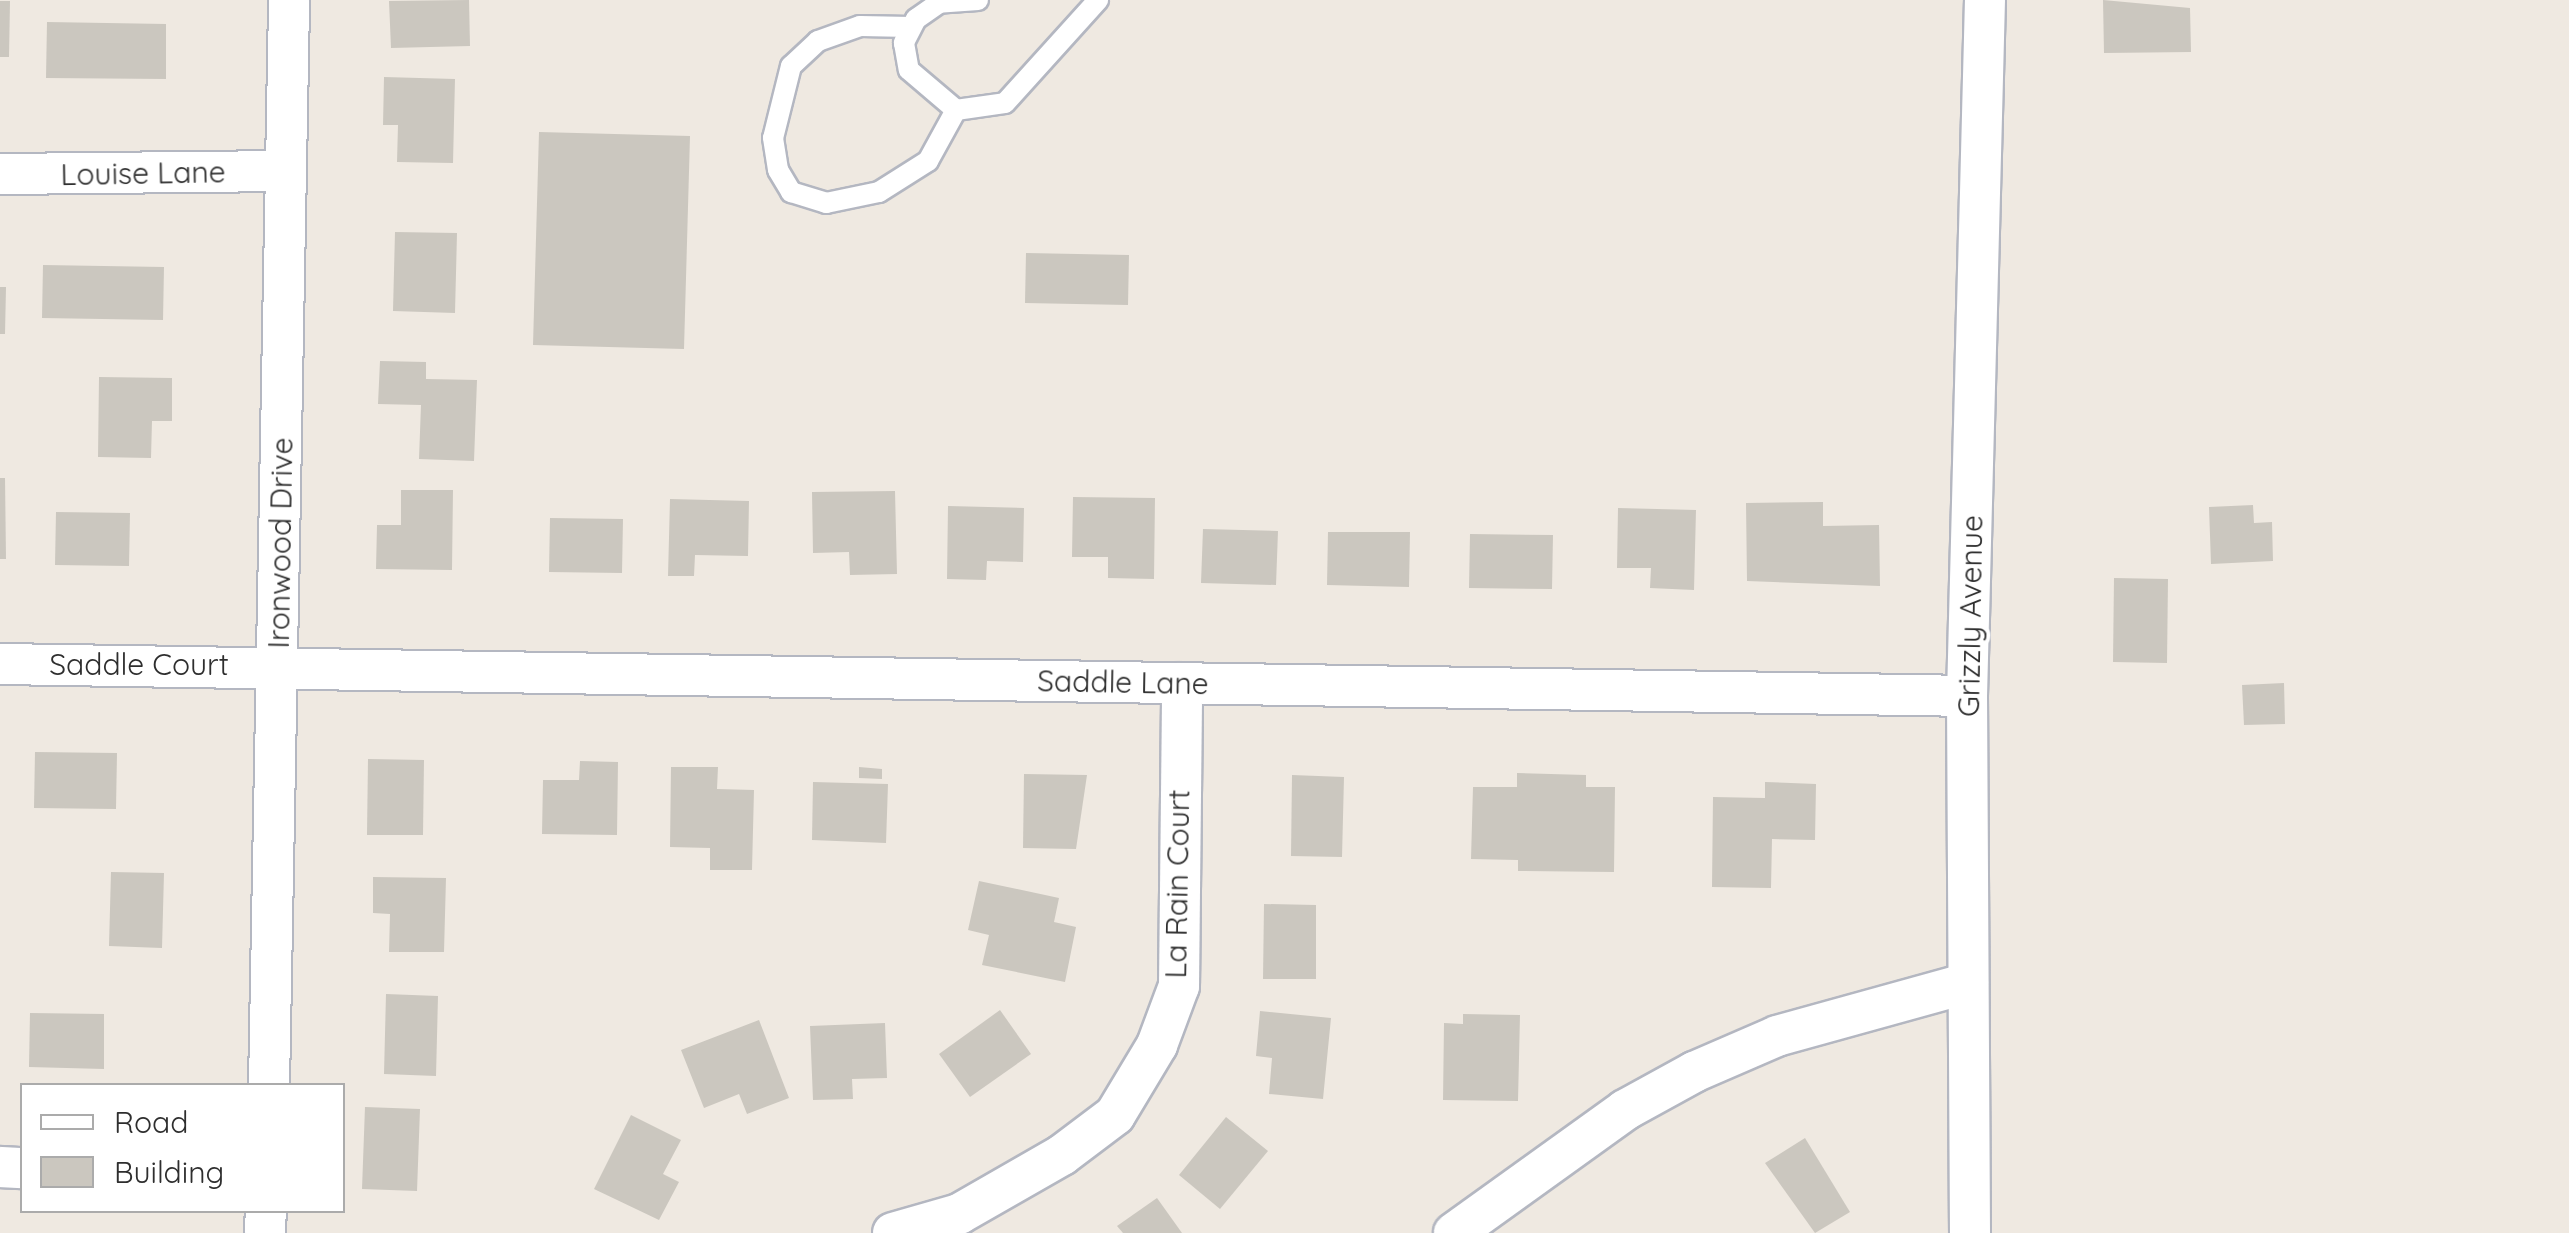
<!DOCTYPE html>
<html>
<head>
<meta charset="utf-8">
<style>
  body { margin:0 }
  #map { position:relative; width:2569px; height:1233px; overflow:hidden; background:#efe9e1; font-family:Quicksand,sans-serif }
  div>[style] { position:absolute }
  .building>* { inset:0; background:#cbc7bf }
  .roads { filter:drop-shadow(2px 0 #b4b7c1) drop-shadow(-2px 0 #b4b7c1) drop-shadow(0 2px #b4b7c1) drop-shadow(0 -2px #b4b7c1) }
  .service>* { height:20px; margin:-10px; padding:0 10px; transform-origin:10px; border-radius:10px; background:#fff }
  .minor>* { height:40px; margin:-20px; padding:0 20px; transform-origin:20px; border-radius:20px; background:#fff }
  span { translate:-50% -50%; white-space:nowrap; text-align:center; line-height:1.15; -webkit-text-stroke:8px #fff; paint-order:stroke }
  .street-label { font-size:30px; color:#2e2e2e }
  .legend { position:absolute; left:20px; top:1083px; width:325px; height:130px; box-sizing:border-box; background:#fff; border:2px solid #ababab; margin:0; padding:12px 18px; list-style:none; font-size:30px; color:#2e2e2e }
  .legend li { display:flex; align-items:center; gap:20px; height:50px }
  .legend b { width:50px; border:2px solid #ababab }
</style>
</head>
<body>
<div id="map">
  <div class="building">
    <div style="clip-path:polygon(469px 0,470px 46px,391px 48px,389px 1px)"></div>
    <div style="clip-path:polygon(2103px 0,2190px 8px,2191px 52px,2104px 53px)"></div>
    <div style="clip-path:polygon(0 1px,10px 1px,9px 57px,0 57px)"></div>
    <div style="clip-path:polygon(47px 22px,166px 24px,166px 79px,46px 78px)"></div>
    <div style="clip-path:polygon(384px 77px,455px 79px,453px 163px,397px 162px,398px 125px,383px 125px)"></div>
    <div style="clip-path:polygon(539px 132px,690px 136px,684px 349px,533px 345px)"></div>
    <div style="clip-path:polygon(395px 232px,457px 233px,455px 313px,393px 311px)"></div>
    <div style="clip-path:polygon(1026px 253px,1129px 255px,1128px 305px,1025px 303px)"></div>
    <div style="clip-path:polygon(43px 265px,164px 267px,163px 320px,42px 318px)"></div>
    <div style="clip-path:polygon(0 287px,6px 287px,5px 334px,0 334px)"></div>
    <div style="clip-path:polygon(380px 361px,426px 362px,426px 379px,477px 380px,474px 461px,419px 459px,421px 405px,378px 404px)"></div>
    <div style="clip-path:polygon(99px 377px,172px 378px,172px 421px,152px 421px,151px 458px,98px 457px)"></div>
    <div style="clip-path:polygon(0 478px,5px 478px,6px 559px,0 559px)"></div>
    <div style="clip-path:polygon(401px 490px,453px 490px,452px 570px,376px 569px,377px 525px,401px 525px)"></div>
    <div style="clip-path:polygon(895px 491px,897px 574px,850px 575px,849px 552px,813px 553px,812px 492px)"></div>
    <div style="clip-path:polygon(1073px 497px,1155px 498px,1154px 579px,1108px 578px,1108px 557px,1072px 557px)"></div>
    <div style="clip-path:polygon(670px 499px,749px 501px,748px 556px,695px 555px,694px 576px,668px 576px)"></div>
    <div style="clip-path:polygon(1823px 502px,1823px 526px,1879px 525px,1880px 586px,1747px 581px,1746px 503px)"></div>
    <div style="clip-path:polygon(2253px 505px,2254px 523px,2272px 522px,2273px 561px,2211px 564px,2209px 507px)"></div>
    <div style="clip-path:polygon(948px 506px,1024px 508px,1023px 562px,987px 561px,986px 580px,947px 579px)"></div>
    <div style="clip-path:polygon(1618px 508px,1696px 510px,1694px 590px,1650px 588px,1651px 568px,1617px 568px)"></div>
    <div style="clip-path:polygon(56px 512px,130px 513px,129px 566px,55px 565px)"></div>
    <div style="clip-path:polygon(550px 518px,623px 519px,622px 573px,549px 572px)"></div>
    <div style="clip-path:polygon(1203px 529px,1278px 531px,1276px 585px,1201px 583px)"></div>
    <div style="clip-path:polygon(1328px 532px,1410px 532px,1409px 587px,1327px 585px)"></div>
    <div style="clip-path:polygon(1470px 534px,1553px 535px,1552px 589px,1469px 588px)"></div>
    <div style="clip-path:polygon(2114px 578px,2168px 579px,2167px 663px,2113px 662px)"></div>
    <div style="clip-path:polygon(2284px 683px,2285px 724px,2244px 725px,2242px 685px)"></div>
    <div style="clip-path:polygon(35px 752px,117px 753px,116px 809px,34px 808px)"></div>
    <div style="clip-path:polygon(368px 759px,424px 760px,423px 835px,367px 835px)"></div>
    <div style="clip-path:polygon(580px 761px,618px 762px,617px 835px,542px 834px,543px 780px,579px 780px)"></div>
    <div style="clip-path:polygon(671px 767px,718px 767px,717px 789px,754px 790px,752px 870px,710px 870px,710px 848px,670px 847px)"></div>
    <div style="clip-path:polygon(859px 767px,882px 769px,882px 779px,859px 778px)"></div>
    <div style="clip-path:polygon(1517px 773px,1586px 775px,1586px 787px,1615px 787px,1614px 872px,1518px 871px,1518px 860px,1471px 859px,1473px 787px,1517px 787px)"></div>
    <div style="clip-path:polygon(1024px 774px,1087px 775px,1076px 849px,1023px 848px)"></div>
    <div style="clip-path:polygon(1292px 775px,1344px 777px,1342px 857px,1291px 856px)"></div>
    <div style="clip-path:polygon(813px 782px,888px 784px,886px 843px,812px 840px)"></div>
    <div style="clip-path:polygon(1765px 782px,1816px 784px,1815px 840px,1772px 839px,1771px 888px,1712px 887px,1713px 797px,1765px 798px)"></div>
    <div style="clip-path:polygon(111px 872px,164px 873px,162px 948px,109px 946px)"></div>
    <div style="clip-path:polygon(373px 877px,446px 878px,444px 952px,389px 952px,390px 914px,373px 913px)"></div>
    <div style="clip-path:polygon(979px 881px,1059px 898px,1054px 922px,1076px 927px,1065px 982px,982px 965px,989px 935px,968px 930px)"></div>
    <div style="clip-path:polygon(1264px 904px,1316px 905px,1316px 979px,1263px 979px)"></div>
    <div style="clip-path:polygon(386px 994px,438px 996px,436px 1076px,384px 1074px)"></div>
    <div style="clip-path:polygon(1000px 1010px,1031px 1054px,970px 1097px,939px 1054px)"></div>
    <div style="clip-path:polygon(1260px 1011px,1331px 1018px,1323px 1099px,1269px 1094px,1272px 1058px,1256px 1056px)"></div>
    <div style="clip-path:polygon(30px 1013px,104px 1014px,104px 1069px,29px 1067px)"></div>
    <div style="clip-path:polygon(1463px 1014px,1520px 1015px,1518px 1101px,1443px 1100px,1444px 1023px,1463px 1024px)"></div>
    <div style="clip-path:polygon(759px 1020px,789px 1098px,747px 1114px,739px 1094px,704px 1108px,681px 1050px)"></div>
    <div style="clip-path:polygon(885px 1023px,887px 1078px,852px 1079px,853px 1099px,813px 1100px,810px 1026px)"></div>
    <div style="clip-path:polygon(365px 1107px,420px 1109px,417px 1191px,362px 1189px)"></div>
    <div style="clip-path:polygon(631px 1115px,681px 1140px,663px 1174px,679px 1182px,659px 1220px,594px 1189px)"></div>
    <div style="clip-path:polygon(1226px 1117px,1268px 1151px,1220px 1209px,1179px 1175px)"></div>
    <div style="clip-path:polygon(1805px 1138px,1850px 1212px,1815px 1233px,1765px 1163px)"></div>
    <div style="clip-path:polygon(1157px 1198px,1182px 1233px,1123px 1233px,1117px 1226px)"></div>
  </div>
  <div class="roads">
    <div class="service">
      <div style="left:978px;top:0;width:39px;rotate:176deg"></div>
      <div style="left:939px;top:3px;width:28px;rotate:145deg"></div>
      <div style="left:916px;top:19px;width:27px;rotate:117deg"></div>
      <div style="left:904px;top:43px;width:27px;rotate:80deg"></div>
      <div style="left:909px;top:70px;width:62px;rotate:40.4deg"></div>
      <div style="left:956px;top:110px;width:49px;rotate:-8.1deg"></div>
      <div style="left:1005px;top:103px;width:139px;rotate:-47.9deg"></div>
      <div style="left:911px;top:27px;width:51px;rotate:-178.9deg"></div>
      <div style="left:860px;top:26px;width:45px;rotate:160.3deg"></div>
      <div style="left:818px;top:41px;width:37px;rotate:137deg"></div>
      <div style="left:791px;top:66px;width:74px;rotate:104deg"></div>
      <div style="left:773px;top:138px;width:32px;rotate:81deg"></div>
      <div style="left:778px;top:170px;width:26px;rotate:59deg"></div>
      <div style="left:791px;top:192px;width:37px;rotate:17deg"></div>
      <div style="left:826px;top:203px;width:54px;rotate:-11.7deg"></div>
      <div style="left:879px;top:192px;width:58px;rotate:-32.3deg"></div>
      <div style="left:928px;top:161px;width:58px;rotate:-61.2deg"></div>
    </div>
    <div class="minor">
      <div style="left:0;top:174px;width:285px;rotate:-0.6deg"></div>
      <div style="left:0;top:664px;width:1967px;rotate:0.93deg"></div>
      <div style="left:269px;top:1086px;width:1086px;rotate:-88.94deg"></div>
      <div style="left:0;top:1167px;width:22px;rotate:3deg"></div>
      <div style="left:265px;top:1233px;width:23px;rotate:-88deg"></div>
      <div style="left:893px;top:1233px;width:69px;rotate:-16.1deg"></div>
      <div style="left:959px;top:1214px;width:119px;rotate:-29.8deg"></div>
      <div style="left:1062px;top:1155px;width:66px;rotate:-37deg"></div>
      <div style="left:1115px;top:1115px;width:82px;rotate:-59deg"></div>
      <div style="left:1157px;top:1045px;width:63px;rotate:-69.6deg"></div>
      <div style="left:1179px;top:986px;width:303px;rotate:-89.4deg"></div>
      <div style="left:1454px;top:1233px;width:211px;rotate:-35.7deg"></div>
      <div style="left:1625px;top:1110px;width:79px;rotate:-28.8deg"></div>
      <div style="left:1694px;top:1072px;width:90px;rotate:-23.4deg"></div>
      <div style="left:1777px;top:1036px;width:198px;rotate:-15.5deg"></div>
      <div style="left:1970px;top:1233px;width:537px;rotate:-90.32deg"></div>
      <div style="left:1967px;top:696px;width:696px;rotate:-88.52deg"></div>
    </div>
  </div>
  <div class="street-label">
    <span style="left:143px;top:173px;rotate:-1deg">Louise Lane</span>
    <span style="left:280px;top:543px;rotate:-89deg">Ironwood Drive</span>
    <span style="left:1970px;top:616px;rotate:-89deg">Grizzly Avenue</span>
    <span style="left:139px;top:664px">Saddle Court</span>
    <span style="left:1123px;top:682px;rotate:1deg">Saddle Lane</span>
    <span style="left:1177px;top:884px;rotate:-89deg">La Rain Court</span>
  </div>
  <ul class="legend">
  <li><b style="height:12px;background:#fff"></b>Road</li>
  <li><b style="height:28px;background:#cbc7bf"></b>Building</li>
  </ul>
</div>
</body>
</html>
